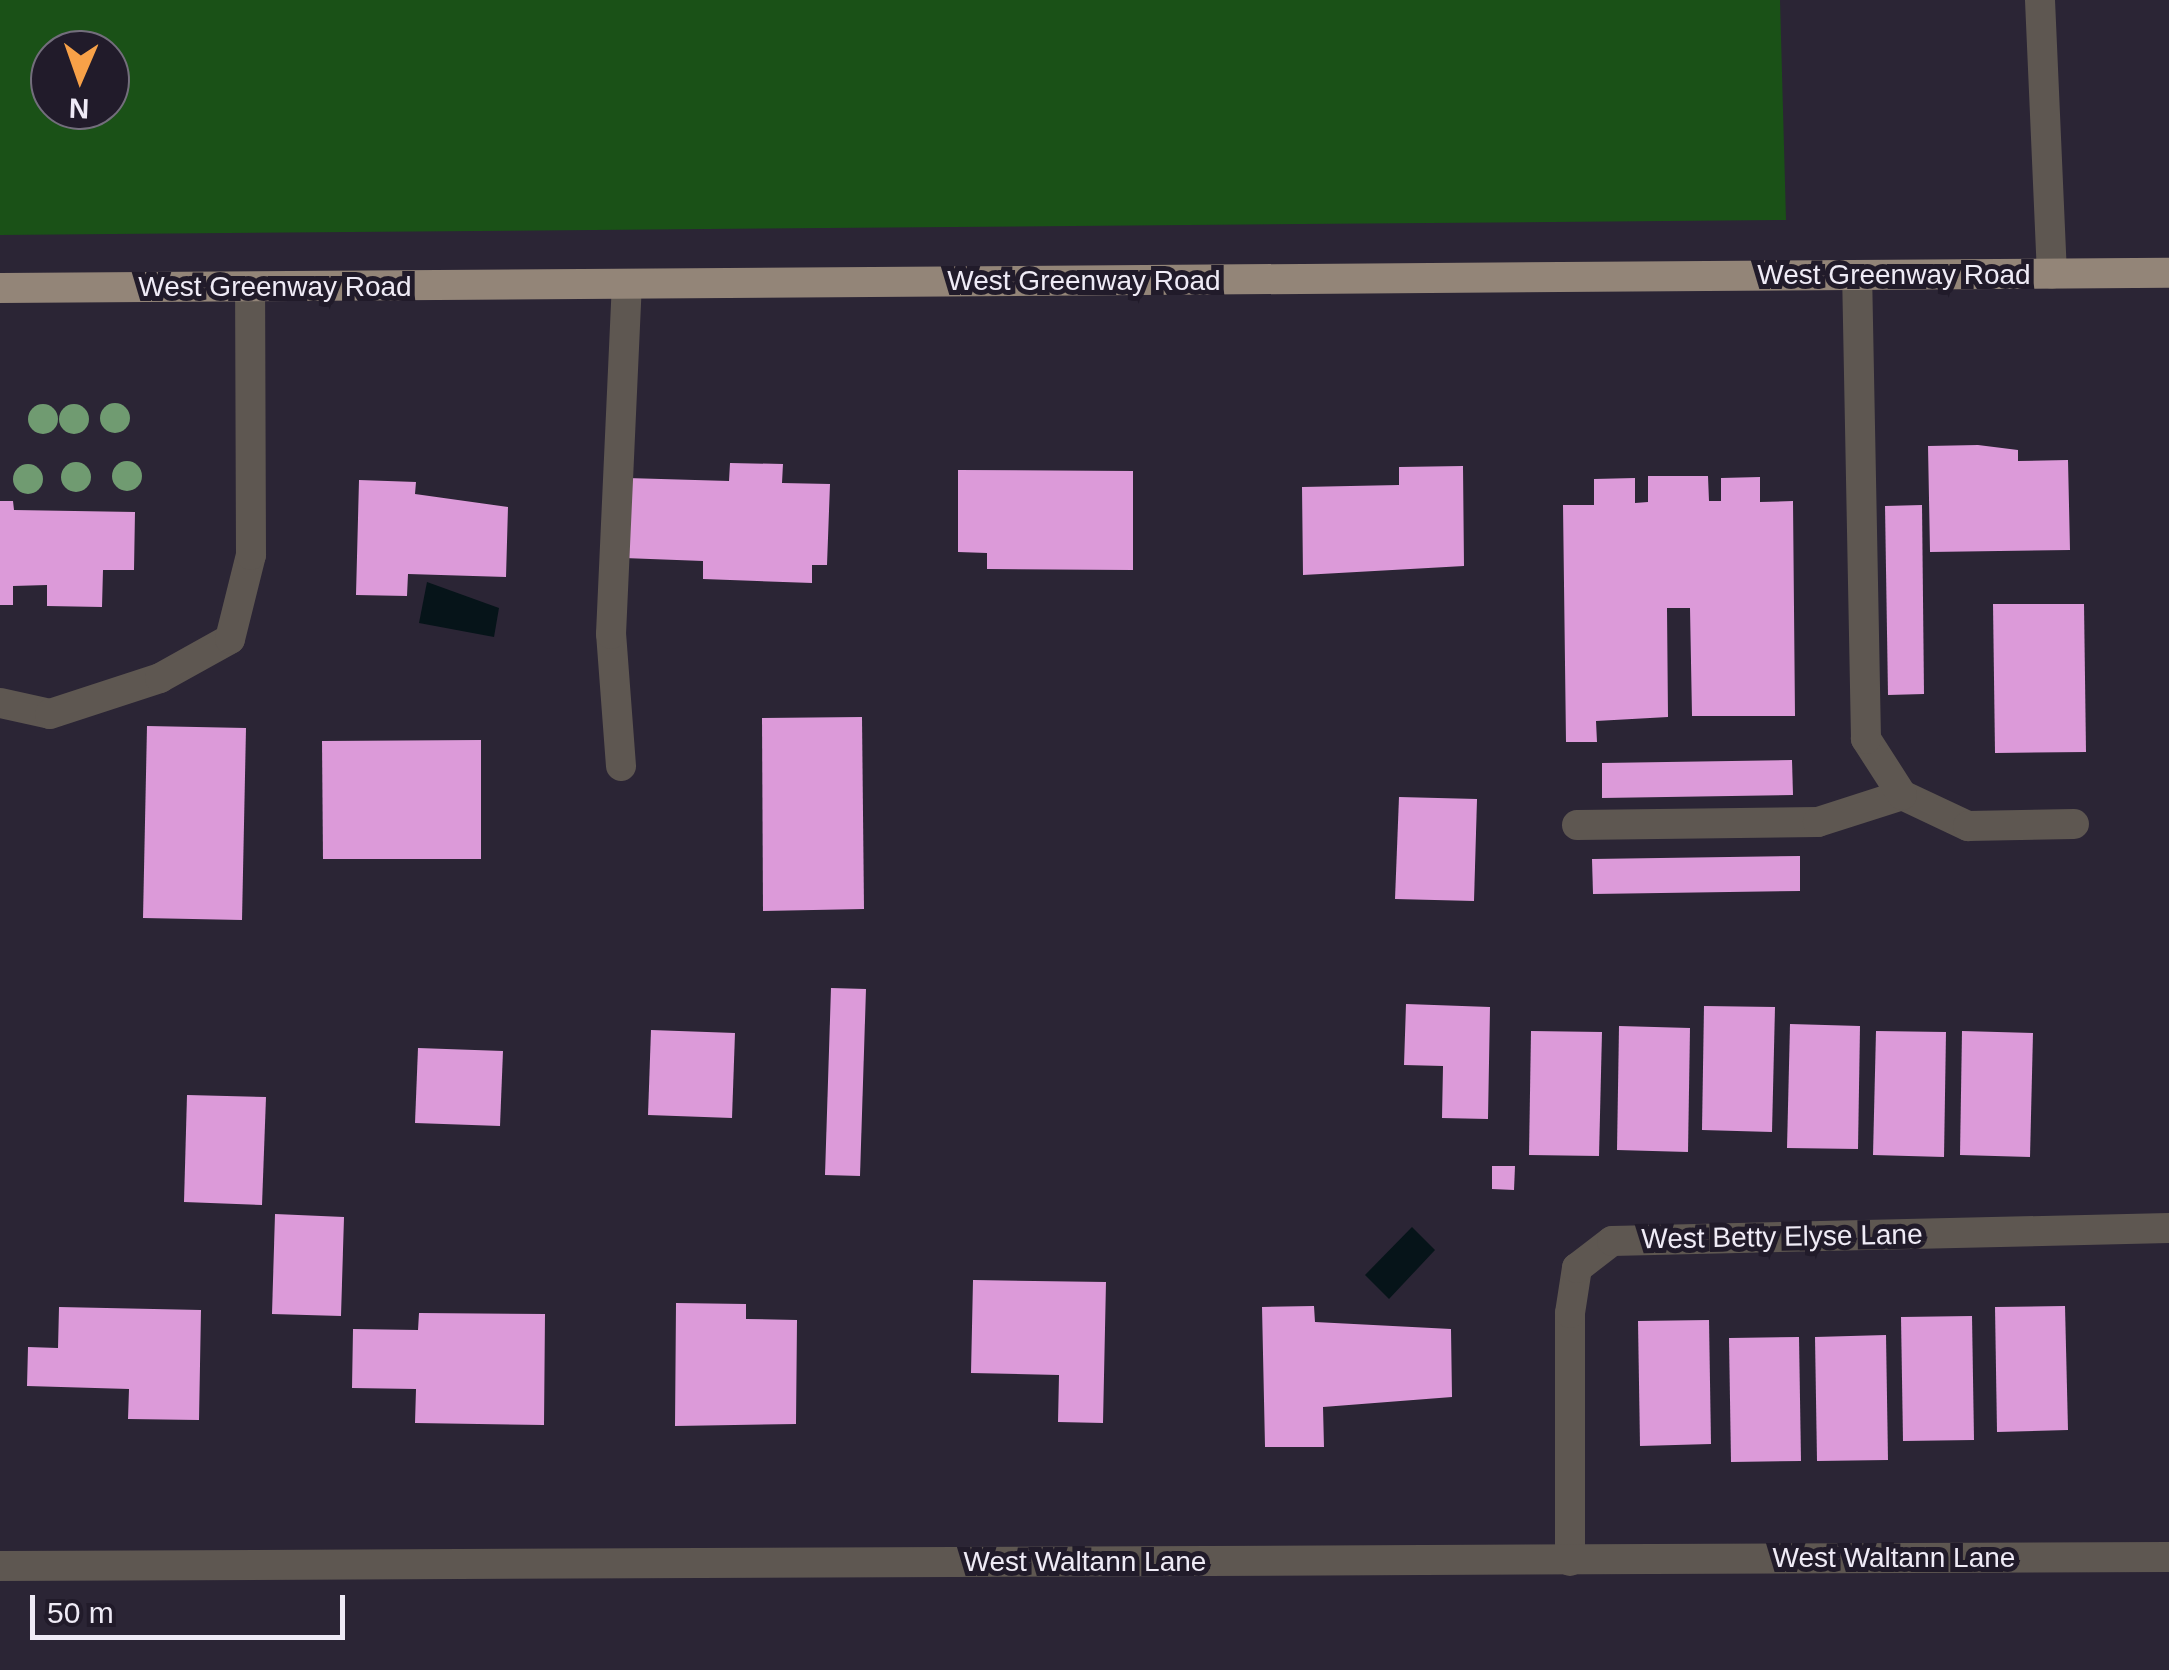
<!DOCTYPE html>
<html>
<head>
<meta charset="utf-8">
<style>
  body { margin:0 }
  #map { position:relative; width:2169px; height:1670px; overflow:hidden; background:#2b2535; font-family:Helvetica,sans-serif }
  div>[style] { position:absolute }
  .green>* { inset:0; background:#1a5117 }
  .water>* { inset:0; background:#061419 }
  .building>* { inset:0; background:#dc9ad9 }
  .minor>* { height:30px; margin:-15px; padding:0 15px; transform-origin:15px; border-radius:15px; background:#5e5751 }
  .major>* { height:30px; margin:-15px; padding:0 15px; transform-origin:15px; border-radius:15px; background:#938578 }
  .trees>* { width:30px; height:30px; margin:-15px; border-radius:50%; background:#709b71 }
  span { translate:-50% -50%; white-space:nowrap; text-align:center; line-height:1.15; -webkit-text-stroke:10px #211b2a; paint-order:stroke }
  .street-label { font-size:28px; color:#efebf6 }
  .north { position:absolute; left:30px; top:30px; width:100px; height:100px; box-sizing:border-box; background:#211b2a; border:2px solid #736e7c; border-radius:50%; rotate:182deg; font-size:28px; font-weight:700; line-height:40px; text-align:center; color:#efebf6 }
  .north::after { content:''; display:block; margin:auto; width:35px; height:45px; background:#f7a148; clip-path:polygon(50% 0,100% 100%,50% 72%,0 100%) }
  .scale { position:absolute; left:30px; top:1595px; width:315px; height:45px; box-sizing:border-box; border:5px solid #efebf6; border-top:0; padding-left:12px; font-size:30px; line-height:35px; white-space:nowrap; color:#efebf6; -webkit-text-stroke:8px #211b2a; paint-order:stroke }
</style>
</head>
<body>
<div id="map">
  <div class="green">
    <div style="clip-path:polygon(evenodd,0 0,1780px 0,1786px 220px,0 235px,0 0,50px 50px,110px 50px,110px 110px,50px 110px,50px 50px)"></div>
  </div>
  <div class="water">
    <div style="clip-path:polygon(427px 582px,499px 608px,494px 637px,419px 623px)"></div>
    <div style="clip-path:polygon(1412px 1227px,1435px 1250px,1389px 1299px,1365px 1275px)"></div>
  </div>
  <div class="building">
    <div style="clip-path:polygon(1978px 445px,2018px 450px,2018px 461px,2068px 460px,2070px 550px,1930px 552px,1928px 446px)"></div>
    <div style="clip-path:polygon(730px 463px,783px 464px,782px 483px,830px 484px,827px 565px,812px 565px,812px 583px,703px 579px,703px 561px,624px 558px,627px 478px,729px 481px)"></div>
    <div style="clip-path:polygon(1463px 466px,1464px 566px,1303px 575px,1302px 487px,1399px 485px,1399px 467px)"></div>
    <div style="clip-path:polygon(958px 470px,1133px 471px,1133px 570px,987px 569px,987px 553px,958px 552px)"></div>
    <div style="clip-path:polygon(1648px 476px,1708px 476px,1709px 501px,1721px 501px,1721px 478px,1760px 477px,1760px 502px,1793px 501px,1795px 716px,1692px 716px,1690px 608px,1667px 608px,1668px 717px,1596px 721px,1597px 742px,1566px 742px,1563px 505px,1594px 505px,1594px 479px,1635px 478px,1635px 503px,1648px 502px)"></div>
    <div style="clip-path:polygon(359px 480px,416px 482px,415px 494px,508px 507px,506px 577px,408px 574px,407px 596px,356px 595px)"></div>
    <div style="clip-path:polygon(0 501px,13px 501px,14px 510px,135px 512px,134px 570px,103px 570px,102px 607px,47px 606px,47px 585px,13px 586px,13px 605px,0 605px)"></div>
    <div style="clip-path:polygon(1922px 505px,1924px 694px,1888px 695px,1885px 506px)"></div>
    <div style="clip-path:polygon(1993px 604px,2084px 604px,2086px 752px,1995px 753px)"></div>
    <div style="clip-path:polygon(862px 717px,864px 909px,763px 911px,762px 718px)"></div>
    <div style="clip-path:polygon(147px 726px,246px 728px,242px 920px,143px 918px)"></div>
    <div style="clip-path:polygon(481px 740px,481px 859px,323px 859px,322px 741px)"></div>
    <div style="clip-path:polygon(1792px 760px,1793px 795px,1602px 798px,1602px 763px)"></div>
    <div style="clip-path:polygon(1399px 797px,1477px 799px,1474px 901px,1395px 899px)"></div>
    <div style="clip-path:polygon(1800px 856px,1800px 891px,1593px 894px,1592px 859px)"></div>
    <div style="clip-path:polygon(831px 988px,866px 989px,860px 1176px,825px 1175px)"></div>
    <div style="clip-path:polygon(1406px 1004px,1490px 1007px,1488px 1119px,1442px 1118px,1443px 1066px,1404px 1065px)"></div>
    <div style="clip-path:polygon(1704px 1006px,1775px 1007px,1772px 1132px,1702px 1130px)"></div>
    <div style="clip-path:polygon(1790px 1024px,1860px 1026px,1858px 1149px,1787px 1148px)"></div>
    <div style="clip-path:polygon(1619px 1026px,1690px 1028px,1688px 1152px,1617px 1150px)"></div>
    <div style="clip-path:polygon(651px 1030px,735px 1033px,732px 1118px,648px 1115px)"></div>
    <div style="clip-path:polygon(1531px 1031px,1602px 1032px,1599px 1156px,1529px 1155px)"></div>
    <div style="clip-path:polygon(1876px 1031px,1946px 1032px,1944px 1157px,1873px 1155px)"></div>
    <div style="clip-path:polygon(1962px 1031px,2033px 1033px,2030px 1157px,1960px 1155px)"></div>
    <div style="clip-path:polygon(418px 1048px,503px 1051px,500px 1126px,415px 1123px)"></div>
    <div style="clip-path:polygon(187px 1095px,266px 1097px,262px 1205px,184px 1202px)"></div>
    <div style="clip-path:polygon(1492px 1166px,1515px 1166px,1514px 1190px,1492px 1189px)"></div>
    <div style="clip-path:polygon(275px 1214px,344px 1217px,341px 1316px,272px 1314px)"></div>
    <div style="clip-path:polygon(973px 1280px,1106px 1282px,1103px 1423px,1058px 1422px,1059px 1375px,971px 1373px)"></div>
    <div style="clip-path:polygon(676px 1303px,746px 1304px,746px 1319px,797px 1320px,796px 1424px,675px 1426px)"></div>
    <div style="clip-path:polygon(1314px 1306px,1315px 1322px,1451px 1329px,1452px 1397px,1323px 1407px,1324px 1447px,1265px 1447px,1262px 1307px)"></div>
    <div style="clip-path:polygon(2065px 1306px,2068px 1430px,1997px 1432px,1995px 1307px)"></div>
    <div style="clip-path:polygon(59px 1307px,201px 1310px,199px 1420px,128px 1419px,129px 1389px,27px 1386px,28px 1347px,58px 1348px)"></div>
    <div style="clip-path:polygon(419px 1313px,545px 1314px,544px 1425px,415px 1423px,416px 1389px,352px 1388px,353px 1329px,418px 1330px)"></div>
    <div style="clip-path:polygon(1972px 1316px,1974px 1440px,1903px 1441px,1901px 1317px)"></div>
    <div style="clip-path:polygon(1709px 1320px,1711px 1444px,1640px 1446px,1638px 1321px)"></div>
    <div style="clip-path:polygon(1886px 1335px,1888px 1460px,1817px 1461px,1815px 1337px)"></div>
    <div style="clip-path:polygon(1799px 1337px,1801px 1461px,1731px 1462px,1729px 1338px)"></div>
  </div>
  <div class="minor">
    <div style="left:2040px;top:0;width:274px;rotate:87.5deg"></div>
    <div style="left:0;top:703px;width:51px;rotate:12.4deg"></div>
    <div style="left:50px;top:714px;width:116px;rotate:-18.1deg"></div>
    <div style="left:160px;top:678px;width:80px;rotate:-29.1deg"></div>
    <div style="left:230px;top:639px;width:87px;rotate:-76deg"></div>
    <div style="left:251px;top:555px;width:268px;rotate:-90.2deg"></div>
    <div style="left:621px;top:766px;width:132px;rotate:-94.3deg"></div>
    <div style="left:611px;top:634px;width:350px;rotate:-87.4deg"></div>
    <div style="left:1902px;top:795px;width:73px;rotate:25.2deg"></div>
    <div style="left:1968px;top:826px;width:106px;rotate:-1.1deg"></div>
    <div style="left:1577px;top:825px;width:241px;rotate:-0.7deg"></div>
    <div style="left:1818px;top:822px;width:88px;rotate:-17.8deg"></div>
    <div style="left:1902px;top:795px;width:67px;rotate:-122.7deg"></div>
    <div style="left:1866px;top:739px;width:464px;rotate:-91.1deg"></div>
    <div style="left:1570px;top:1561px;width:248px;rotate:-90deg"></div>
    <div style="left:1570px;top:1313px;width:46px;rotate:-81.2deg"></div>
    <div style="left:1577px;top:1268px;width:44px;rotate:-37.6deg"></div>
    <div style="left:1612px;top:1241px;width:557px;rotate:-1.34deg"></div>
    <div style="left:0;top:1566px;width:2169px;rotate:-0.24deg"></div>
  </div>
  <div class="major">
    <div style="left:0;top:288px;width:2169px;rotate:-0.4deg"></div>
  </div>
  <div class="trees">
    <div style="left:115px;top:418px"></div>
    <div style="left:43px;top:419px"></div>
    <div style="left:74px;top:419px"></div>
    <div style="left:127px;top:476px"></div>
    <div style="left:76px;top:477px"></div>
    <div style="left:28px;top:479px"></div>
  </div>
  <div class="street-label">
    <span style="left:1894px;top:275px">West Greenway Road</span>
    <span style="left:1084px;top:281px">West Greenway Road</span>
    <span style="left:275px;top:287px">West Greenway Road</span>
    <span style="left:1782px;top:1237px;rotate:-1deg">West Betty Elyse Lane</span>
    <span style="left:1894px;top:1558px">West Waltann Lane</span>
    <span style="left:1085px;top:1562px">West Waltann Lane</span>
  </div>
  <div class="north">N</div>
  <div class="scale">50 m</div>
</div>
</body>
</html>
